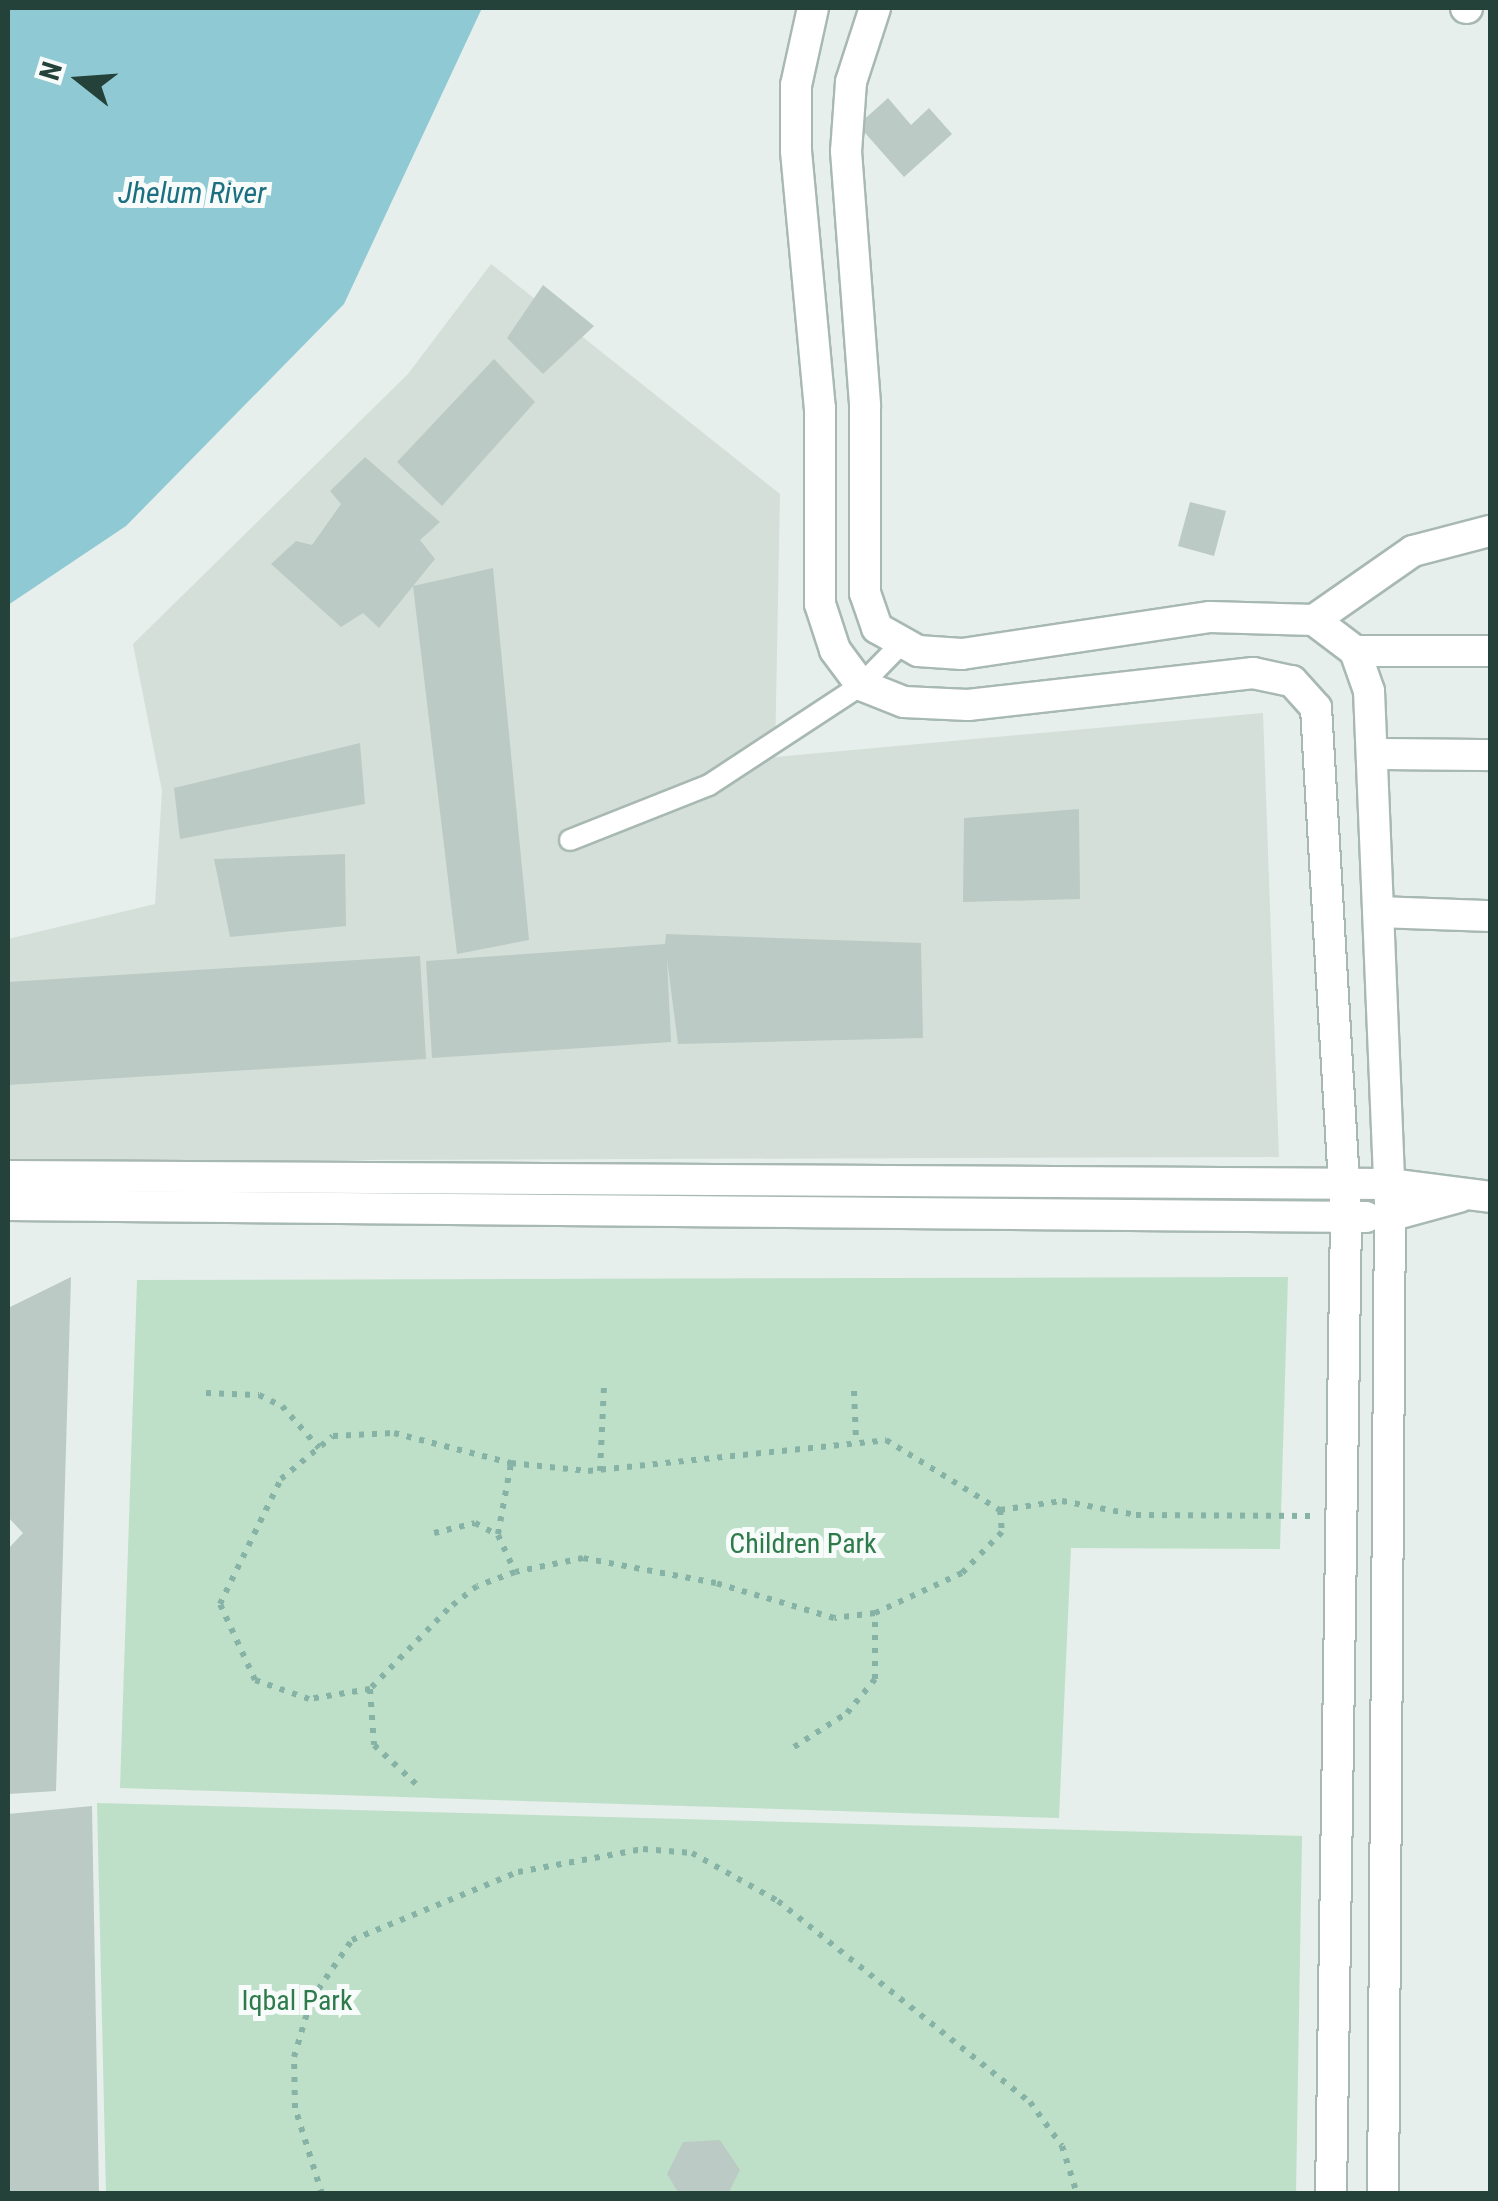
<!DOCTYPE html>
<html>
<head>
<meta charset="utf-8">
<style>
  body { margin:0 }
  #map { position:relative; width:1498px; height:2201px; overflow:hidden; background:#e6efeb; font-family:"Roboto Condensed",sans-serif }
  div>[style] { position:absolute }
  .built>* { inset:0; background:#d4dfda }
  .green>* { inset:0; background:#bfe0c8 }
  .water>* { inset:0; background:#8ec9d4 }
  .building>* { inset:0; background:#bbcac4 }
  .path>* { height:6px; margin-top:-3px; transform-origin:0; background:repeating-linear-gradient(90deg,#86b3a5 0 5px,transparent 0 13px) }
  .roads { filter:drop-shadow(2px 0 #a8b8b2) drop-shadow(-2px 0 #a8b8b2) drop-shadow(0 2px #a8b8b2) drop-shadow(0 -2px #a8b8b2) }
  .lane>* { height:20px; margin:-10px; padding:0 10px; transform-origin:10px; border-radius:10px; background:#fff }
  .street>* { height:30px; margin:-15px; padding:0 15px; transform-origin:15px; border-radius:15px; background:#fff }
  .secondary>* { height:30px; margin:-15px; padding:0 15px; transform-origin:15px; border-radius:15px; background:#fff }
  span { translate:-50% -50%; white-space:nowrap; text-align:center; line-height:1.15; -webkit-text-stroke:10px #f7fbf9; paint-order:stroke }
  .park-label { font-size:28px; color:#2d7a4b }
  .water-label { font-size:30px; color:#1c6f80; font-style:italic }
  .frame { position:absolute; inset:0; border:10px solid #24423a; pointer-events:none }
  .north { position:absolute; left:30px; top:30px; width:100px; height:100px; -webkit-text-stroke:8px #f7fbf9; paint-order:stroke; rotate:287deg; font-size:28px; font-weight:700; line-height:40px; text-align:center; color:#24423a }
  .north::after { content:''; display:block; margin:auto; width:35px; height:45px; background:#24423a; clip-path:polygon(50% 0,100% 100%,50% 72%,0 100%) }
</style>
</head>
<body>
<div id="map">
  <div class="built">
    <div style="clip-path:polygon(491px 264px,780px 494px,775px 757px,1263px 713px,1279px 1157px,8px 1161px,8px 939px,155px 904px,162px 791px,133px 644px,408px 374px)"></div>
  </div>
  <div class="green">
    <div style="clip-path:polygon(1288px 1277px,1280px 1549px,1071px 1548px,1059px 1818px,120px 1788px,137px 1280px)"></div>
    <div style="clip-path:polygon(97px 1803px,1302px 1836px,1296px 2193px,106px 2193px)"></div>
  </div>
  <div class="water">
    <div style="clip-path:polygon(8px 8px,482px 8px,344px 304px,126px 526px,8px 605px)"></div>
  </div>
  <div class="building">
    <div style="clip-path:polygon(888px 98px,911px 125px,929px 108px,952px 134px,904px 177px,858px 125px)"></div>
    <div style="clip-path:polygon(543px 285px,594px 326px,543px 374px,507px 338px)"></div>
    <div style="clip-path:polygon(494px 359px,535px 402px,442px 506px,397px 462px)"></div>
    <div style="clip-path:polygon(365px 457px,440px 522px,420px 540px,435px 559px,379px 628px,363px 613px,341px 627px,271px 564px,296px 541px,312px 545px,341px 504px,330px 491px)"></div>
    <div style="clip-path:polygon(1190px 502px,1226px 511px,1214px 556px,1178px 546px)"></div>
    <div style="clip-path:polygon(493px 568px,529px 940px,457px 954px,413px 586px)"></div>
    <div style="clip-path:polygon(360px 743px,365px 804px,180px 839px,174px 788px)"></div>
    <div style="clip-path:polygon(1079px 809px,1080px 899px,963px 902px,964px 818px)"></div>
    <div style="clip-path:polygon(345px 854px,346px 926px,230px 937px,214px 859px)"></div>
    <div style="clip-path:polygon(666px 934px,921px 943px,923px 1038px,678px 1044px,667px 959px,671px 1042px,432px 1058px,426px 961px,665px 944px)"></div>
    <div style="clip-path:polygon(420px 956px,426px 1059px,8px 1085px,8px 982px)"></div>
    <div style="clip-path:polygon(71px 1277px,56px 1791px,8px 1794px,8px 1549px,23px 1533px,8px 1517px,8px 1308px)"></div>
    <div style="clip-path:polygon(92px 1806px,99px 2194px,8px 2194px,8px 1814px)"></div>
    <div style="clip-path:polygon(720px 2140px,740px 2170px,728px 2194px,679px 2194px,667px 2174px,683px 2142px)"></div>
  </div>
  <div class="path">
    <div style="left:854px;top:1391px;width:49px;rotate:87.7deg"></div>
    <div style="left:206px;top:1393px;width:53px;rotate:2.2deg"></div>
    <div style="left:259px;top:1395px;width:25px;rotate:26deg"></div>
    <div style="left:282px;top:1406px;width:56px;rotate:48.6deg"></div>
    <div style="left:600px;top:1471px;width:85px;rotate:-87.3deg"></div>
    <div style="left:1000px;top:1510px;width:22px;rotate:85deg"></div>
    <div style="left:1002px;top:1532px;width:57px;rotate:134.3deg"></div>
    <div style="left:962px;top:1573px;width:96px;rotate:155.3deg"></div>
    <div style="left:875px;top:1613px;width:41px;rotate:173deg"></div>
    <div style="left:834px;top:1618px;width:123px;rotate:-163.5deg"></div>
    <div style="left:716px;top:1583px;width:135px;rotate:-169.4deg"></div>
    <div style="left:583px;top:1558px;width:69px;rotate:168.4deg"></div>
    <div style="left:515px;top:1572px;width:40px;rotate:159.8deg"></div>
    <div style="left:477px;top:1586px;width:37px;rotate:142deg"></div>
    <div style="left:448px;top:1609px;width:112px;rotate:134.3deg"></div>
    <div style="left:370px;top:1689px;width:62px;rotate:170.7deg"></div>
    <div style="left:309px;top:1699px;width:57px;rotate:-160.6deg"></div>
    <div style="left:255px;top:1680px;width:84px;rotate:-114.7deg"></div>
    <div style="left:220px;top:1604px;width:139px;rotate:-64deg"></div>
    <div style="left:281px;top:1479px;width:67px;rotate:-39.6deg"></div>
    <div style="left:333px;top:1436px;width:61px;rotate:-2.8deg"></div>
    <div style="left:394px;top:1433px;width:121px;rotate:14.4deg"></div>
    <div style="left:511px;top:1463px;width:77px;rotate:5.9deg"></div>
    <div style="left:588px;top:1471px;width:300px;rotate:-5.9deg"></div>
    <div style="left:886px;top:1440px;width:134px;rotate:31.6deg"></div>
    <div style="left:1000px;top:1510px;width:63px;rotate:-8.3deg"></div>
    <div style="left:1062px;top:1501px;width:75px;rotate:10.7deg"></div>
    <div style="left:1136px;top:1515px;width:174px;rotate:0.3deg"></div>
    <div style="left:434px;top:1533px;width:42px;rotate:-13.7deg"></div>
    <div style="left:475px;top:1523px;width:26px;rotate:28deg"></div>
    <div style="left:498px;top:1535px;width:41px;rotate:65.3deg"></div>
    <div style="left:498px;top:1534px;width:72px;rotate:-79.6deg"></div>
    <div style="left:370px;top:1689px;width:56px;rotate:85.9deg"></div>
    <div style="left:374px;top:1745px;width:59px;rotate:42.9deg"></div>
    <div style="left:794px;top:1747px;width:63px;rotate:-32.7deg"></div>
    <div style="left:847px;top:1713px;width:44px;rotate:-50.5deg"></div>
    <div style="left:875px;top:1679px;width:66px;rotate:-90deg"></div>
    <div style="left:322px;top:2194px;width:90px;rotate:-107.4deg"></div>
    <div style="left:295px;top:2108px;width:51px;rotate:-91.1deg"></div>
    <div style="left:294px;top:2057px;width:59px;rotate:-73.4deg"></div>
    <div style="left:311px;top:2000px;width:73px;rotate:-55.7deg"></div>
    <div style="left:352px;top:1940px;width:179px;rotate:-22.3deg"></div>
    <div style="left:518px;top:1872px;width:127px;rotate:-10.4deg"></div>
    <div style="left:643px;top:1849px;width:49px;rotate:4.7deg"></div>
    <div style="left:692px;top:1853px;width:98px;rotate:29.2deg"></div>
    <div style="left:778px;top:1901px;width:322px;rotate:38.6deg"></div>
    <div style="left:1030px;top:2102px;width:54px;rotate:54deg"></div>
    <div style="left:1062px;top:2146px;width:50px;rotate:72.6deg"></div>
  </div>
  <div class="roads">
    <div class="lane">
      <div style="left:570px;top:840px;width:149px;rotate:-21.6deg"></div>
      <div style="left:709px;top:785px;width:182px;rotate:-33.3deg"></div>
      <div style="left:861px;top:685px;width:59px;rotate:-45.7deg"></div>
    </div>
    <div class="street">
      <div style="left:1466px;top:8px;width:1px"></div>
      <div style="left:1314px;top:620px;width:121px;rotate:-34.9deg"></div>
      <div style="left:1413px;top:551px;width:80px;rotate:-14.6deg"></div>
      <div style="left:1355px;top:651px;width:135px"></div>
      <div style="left:1374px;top:754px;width:116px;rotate:0.5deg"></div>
      <div style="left:1379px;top:912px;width:111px;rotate:2.1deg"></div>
      <div style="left:1389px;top:1184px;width:102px;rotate:7.3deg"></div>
      <div style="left:1389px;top:1216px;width:73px;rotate:-15.2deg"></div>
    </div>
    <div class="secondary">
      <div style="left:813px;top:8px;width:79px;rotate:102.4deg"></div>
      <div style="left:796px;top:85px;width:66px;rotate:90deg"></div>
      <div style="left:796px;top:151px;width:258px;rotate:84.7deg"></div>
      <div style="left:820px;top:408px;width:196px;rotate:90deg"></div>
      <div style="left:820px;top:604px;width:48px;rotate:71.9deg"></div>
      <div style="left:835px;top:650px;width:44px;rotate:53.4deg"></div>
      <div style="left:861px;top:685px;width:46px;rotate:21.6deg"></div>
      <div style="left:904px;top:702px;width:64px;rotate:2.7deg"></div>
      <div style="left:968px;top:705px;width:287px;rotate:-6.4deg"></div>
      <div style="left:1253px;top:673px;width:40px;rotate:12deg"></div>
      <div style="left:1292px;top:681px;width:36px;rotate:48deg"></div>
      <div style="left:1316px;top:708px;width:511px;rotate:86.63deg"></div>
      <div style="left:1346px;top:1218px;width:976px;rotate:90.88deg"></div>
      <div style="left:875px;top:8px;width:78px;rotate:108deg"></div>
      <div style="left:851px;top:82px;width:69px;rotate:94.1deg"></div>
      <div style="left:846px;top:151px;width:256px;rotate:85.7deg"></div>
      <div style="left:865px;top:406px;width:187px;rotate:90deg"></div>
      <div style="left:865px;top:593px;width:37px;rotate:71deg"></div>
      <div style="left:877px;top:628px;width:47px;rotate:29.3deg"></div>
      <div style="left:918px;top:651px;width:44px;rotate:3.9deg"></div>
      <div style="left:962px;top:654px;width:251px;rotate:-8.5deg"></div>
      <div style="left:1210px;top:617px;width:104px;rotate:1.7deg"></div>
      <div style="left:1314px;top:620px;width:51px;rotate:37.1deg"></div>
      <div style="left:1355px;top:651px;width:42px;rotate:70.7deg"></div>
      <div style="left:1369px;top:691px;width:511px;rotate:87.65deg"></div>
      <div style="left:1390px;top:1202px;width:992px;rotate:90.4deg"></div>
      <div style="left:8px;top:1176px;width:1381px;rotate:0.33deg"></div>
      <div style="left:8px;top:1205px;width:1358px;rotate:0.51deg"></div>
    </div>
  </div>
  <div class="park-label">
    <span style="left:803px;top:1544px">Children Park</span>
    <span style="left:297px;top:2001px">Iqbal Park</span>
  </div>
  <div class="water-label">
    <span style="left:192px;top:193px">Jhelum River</span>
  </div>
  <div class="frame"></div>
  <div class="north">N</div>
</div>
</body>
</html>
